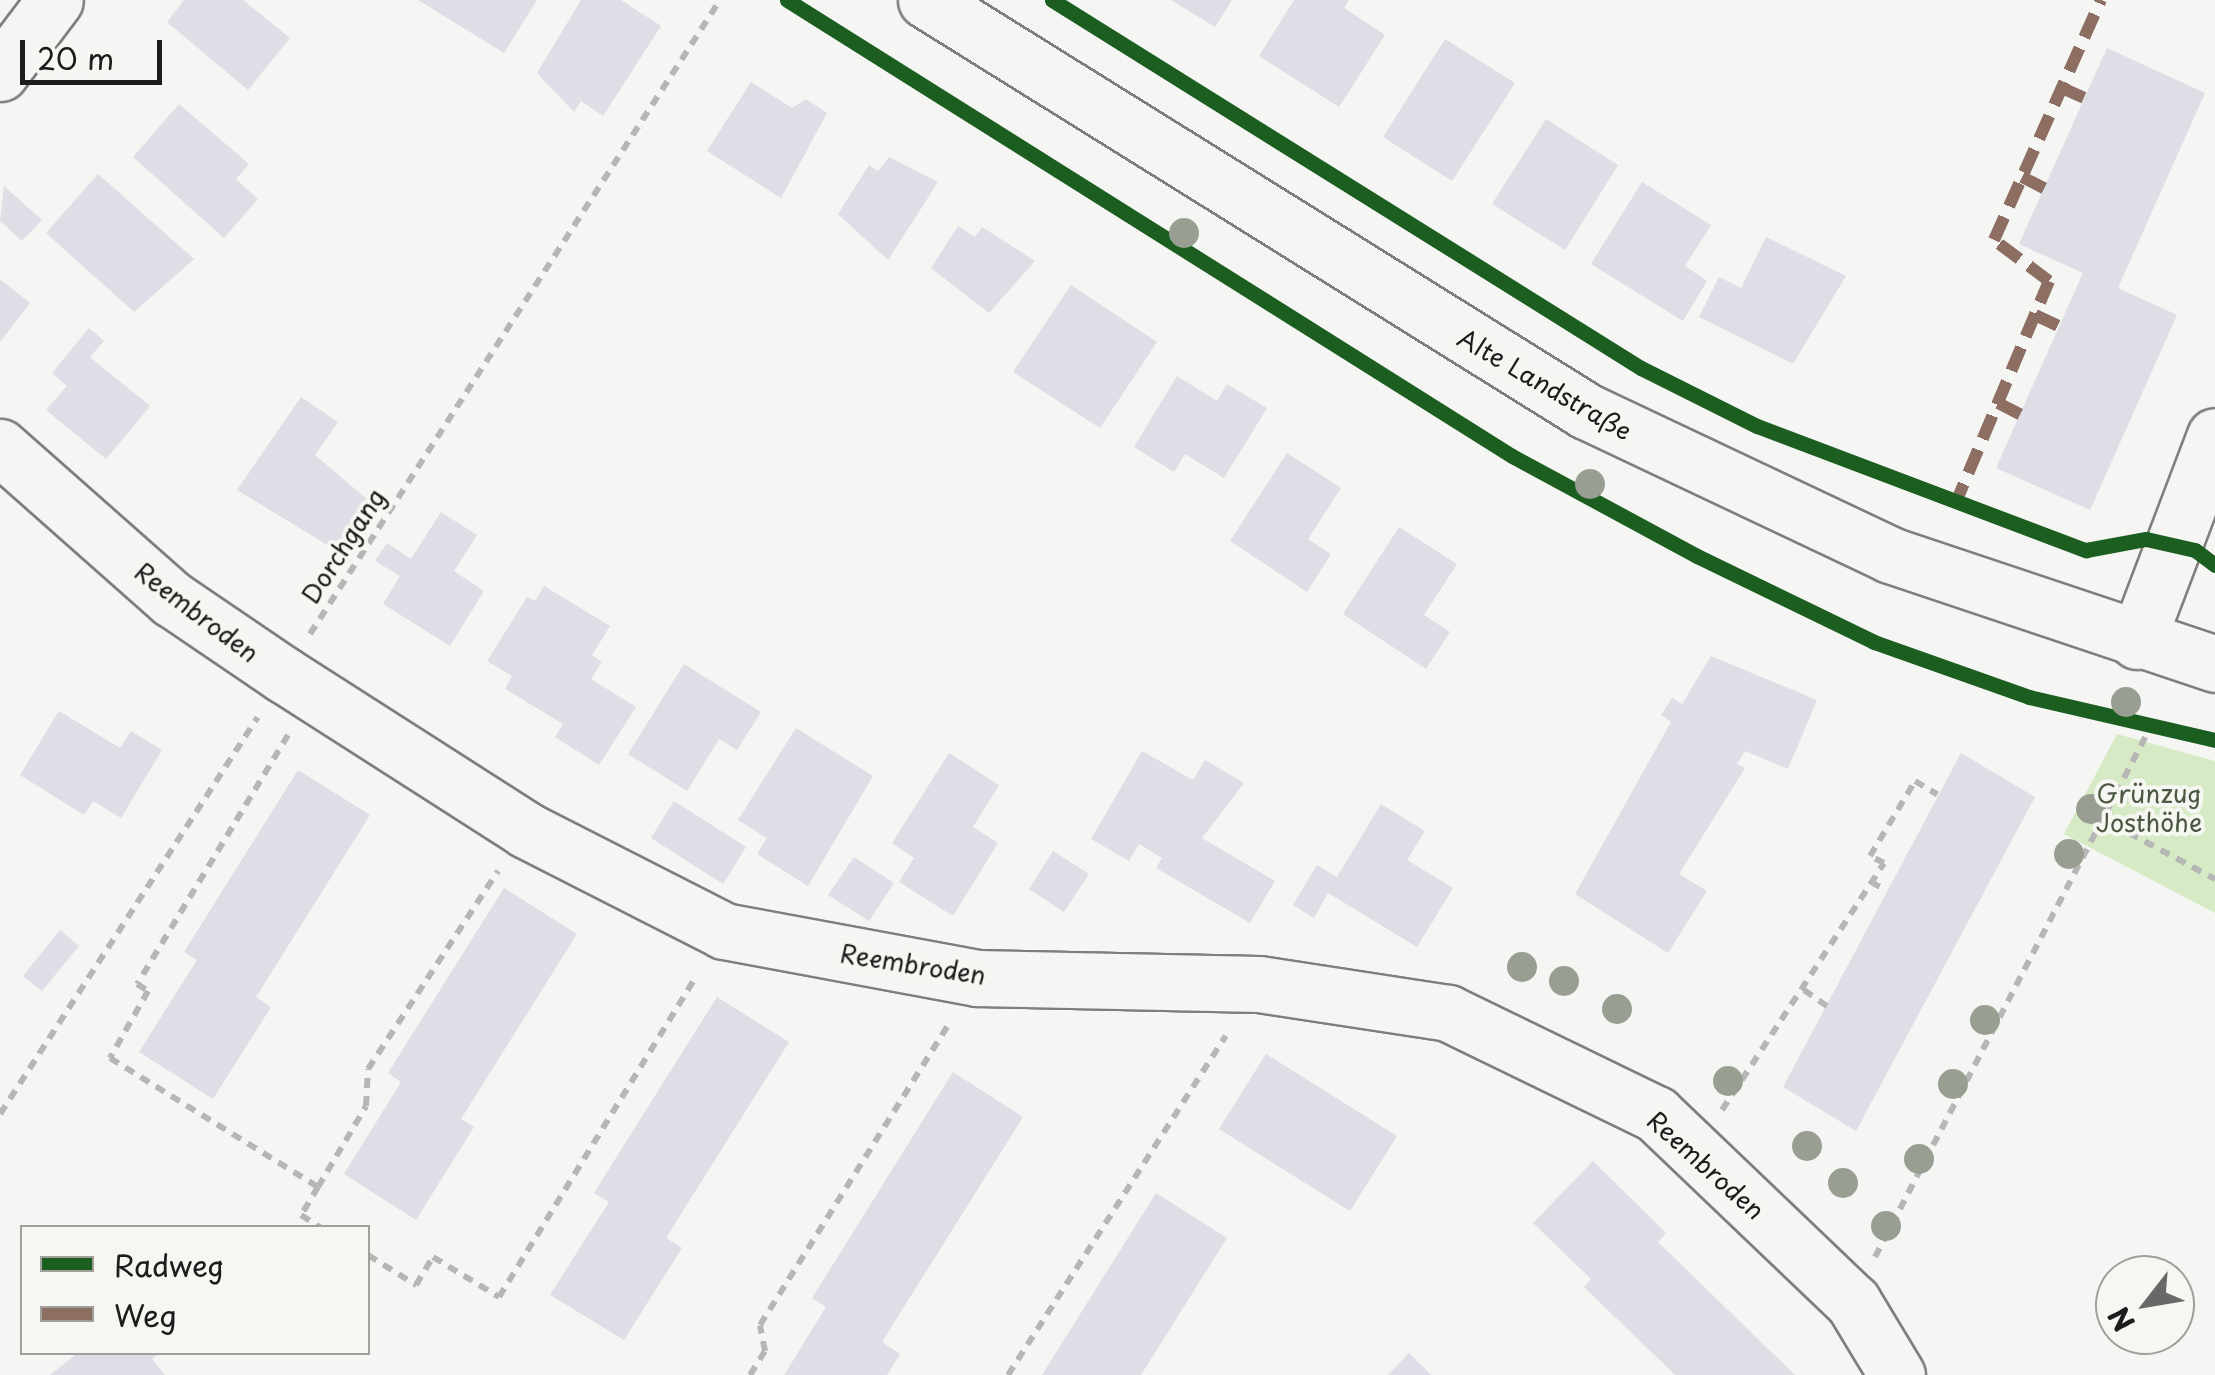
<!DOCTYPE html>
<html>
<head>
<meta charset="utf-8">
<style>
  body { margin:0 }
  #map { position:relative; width:2215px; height:1375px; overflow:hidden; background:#f5f5f3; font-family:"Playpen Sans",sans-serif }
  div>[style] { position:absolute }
  .green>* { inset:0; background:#d6ebc5 }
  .building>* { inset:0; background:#dddee6 }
  .path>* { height:6px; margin-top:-3px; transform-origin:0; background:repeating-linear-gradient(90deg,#b6b6b5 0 10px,transparent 0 18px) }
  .roads { filter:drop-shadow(2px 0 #7e7e7d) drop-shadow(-2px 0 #7e7e7d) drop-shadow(0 2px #7e7e7d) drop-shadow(0 -2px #7e7e7d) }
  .minor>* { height:55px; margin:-27.5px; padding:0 27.5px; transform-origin:27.5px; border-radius:27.5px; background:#f5f5f3 }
  .major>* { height:55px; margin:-27.5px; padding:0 27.5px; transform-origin:27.5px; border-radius:27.5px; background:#f5f5f3 }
  .quiet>* { height:12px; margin-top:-6px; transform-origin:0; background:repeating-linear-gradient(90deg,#8d6e63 0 25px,transparent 0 37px) }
  .cycleway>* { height:15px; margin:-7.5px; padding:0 7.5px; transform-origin:7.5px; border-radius:7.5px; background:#1b5e20 }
  .trees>* { width:30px; height:30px; margin:-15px; border-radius:50%; background:#989f92 }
  span { translate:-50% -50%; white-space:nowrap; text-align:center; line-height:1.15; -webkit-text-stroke:8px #f6f6f2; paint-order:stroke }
  .street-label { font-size:25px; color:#1c1c1c }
  .park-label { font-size:25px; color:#4c5843 }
  .legend { position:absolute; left:20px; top:1225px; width:350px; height:130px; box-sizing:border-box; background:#f6f6f2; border:2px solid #9f9f9c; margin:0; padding:12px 18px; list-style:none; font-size:30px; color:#1c1c1c }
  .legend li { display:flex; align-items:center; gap:20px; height:50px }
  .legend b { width:50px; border:2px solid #9f9f9c }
  .north { position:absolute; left:2095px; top:1255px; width:100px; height:100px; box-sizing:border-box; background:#f6f6f2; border:2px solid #9f9f9c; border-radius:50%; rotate:239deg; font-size:28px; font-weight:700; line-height:40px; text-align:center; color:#1c1c1c }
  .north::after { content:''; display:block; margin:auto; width:35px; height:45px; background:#686867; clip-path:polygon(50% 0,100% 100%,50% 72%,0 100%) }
  .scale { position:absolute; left:20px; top:40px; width:142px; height:45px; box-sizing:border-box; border:5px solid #1c1c1c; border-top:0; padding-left:12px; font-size:30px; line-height:35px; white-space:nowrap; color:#1c1c1c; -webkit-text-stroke:8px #f6f6f2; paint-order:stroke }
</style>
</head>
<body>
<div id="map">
  <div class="green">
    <div style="clip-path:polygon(2117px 734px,2215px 761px,2215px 913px,2064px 834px)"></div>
  </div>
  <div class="building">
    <div style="clip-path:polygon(184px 0,243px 0,290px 38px,248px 90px,167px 22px)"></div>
    <div style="clip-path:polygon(418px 0,537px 0,504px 53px)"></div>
    <div style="clip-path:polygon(581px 0,621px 0,661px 26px,603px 116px,581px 101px,574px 112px,537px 73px)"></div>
    <div style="clip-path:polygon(1171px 0,1232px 0,1215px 27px)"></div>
    <div style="clip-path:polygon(1294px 0,1349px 0,1344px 8px,1385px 35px,1339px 107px,1259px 56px)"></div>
    <div style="clip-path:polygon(1445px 39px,1515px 83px,1452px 181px,1383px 137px)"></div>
    <div style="clip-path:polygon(2107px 48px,2205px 93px,2118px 288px,2177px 315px,2090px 510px,1996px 468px,2083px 273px,2019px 244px)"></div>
    <div style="clip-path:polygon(751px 82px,792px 108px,806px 99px,827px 113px,781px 198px,707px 151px)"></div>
    <div style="clip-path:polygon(179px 104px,249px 164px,236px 179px,258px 199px,224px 238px,133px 157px)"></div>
    <div style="clip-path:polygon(1546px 119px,1618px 165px,1565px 250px,1492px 204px)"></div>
    <div style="clip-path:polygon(889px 157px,938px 182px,888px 260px,838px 214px,869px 165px,878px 171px)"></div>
    <div style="clip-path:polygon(98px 174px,194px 259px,134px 312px,46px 233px)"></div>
    <div style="clip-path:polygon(1642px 182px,1711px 225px,1685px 266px,1707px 281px,1683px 321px,1591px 264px)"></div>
    <div style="clip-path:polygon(4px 186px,42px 220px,22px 241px,0 221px)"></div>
    <div style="clip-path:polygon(958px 226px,975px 237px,982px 227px,1035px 261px,989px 313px,931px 268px)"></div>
    <div style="clip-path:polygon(1766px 237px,1846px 276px,1793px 364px,1699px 317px,1719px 277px,1741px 288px)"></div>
    <div style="clip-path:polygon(0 279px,30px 303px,0 342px)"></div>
    <div style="clip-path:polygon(1071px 285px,1157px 342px,1100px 428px,1013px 372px)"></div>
    <div style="clip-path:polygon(89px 328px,104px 341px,90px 357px,150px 406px,106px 459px,46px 410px,67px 386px,52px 373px)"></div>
    <div style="clip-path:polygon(1177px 376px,1217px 401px,1227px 384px,1267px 408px,1224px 478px,1185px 454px,1174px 472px,1134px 447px)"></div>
    <div style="clip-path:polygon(301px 397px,338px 422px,315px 455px,376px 507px,344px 555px,237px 490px)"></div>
    <div style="clip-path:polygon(1287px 453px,1341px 488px,1308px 539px,1331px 554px,1307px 592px,1230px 541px)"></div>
    <div style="clip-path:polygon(441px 512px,477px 535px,454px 571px,484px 591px,450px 646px,383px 604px,400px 576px,375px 561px,387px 543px,411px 559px)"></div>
    <div style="clip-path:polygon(1399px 527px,1457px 564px,1424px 615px,1450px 632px,1426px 669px,1343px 614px)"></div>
    <div style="clip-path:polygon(544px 586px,610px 626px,592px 655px,602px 662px,591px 679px,636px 707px,599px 765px,555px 737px,563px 724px,505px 689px,512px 676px,487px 661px,527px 597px,535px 601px)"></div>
    <div style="clip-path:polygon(1711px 656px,1817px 700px,1788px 769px,1745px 751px,1737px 764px,1745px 768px,1679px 874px,1707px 891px,1668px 953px,1575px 894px,1671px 722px,1661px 715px,1672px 698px,1682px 704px)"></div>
    <div style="clip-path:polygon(684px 664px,761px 712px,737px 750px,719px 739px,687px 791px,628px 754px)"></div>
    <div style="clip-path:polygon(59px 711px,120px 748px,131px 731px,162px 750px,121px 818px,93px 801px,84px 815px,20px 775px)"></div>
    <div style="clip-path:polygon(796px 728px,873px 776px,808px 886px,757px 854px,767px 838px,738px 820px)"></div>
    <div style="clip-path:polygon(1142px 751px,1193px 780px,1205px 760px,1244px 783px,1202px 838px,1275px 881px,1250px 923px,1156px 868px,1162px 858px,1139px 844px,1129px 861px,1091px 839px)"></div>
    <div style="clip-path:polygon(949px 753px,999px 785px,973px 827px,998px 843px,953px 916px,899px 882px,914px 858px,892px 843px)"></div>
    <div style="clip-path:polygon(1961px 753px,2035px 797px,1856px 1131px,1783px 1087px)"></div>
    <div style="clip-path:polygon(298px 770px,370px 815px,256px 997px,271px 1007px,213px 1099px,139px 1052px,197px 960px,184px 952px)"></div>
    <div style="clip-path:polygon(674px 801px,746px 847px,723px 884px,651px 838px)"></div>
    <div style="clip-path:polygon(1381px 804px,1425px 831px,1407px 860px,1453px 888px,1417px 947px,1328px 893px,1314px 918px,1293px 905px,1317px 865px,1337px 877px)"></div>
    <div style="clip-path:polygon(1053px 851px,1089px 874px,1064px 912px,1029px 889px)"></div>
    <div style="clip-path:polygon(854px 857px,894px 883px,869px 921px,828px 895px)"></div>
    <div style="clip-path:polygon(504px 888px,577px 934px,461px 1119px,474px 1127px,416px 1220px,344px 1174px,401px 1082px,388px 1073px)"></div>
    <div style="clip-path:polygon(60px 930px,79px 946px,42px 991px,23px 976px)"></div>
    <div style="clip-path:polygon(717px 997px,789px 1042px,666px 1238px,682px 1248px,624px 1340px,550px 1295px,609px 1202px,594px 1193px)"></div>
    <div style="clip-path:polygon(1266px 1054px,1397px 1136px,1350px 1211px,1219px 1129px)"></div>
    <div style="clip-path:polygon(953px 1072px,1023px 1117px,882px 1342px,900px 1354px,887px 1375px,784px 1375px,826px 1307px,812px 1298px)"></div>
    <div style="clip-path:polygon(1593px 1161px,1666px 1233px,1658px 1242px,1795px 1375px,1675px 1375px,1584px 1287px,1591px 1279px,1533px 1223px)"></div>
    <div style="clip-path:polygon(1156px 1193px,1227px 1238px,1141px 1375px,1042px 1375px)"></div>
    <div style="clip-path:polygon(79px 1352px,160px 1352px,152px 1359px,165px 1375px,50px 1375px)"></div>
    <div style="clip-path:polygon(1409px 1353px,1431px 1375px,1388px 1375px)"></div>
  </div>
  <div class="path">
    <div style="left:310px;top:634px;width:755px;rotate:-57.11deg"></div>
    <div style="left:288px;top:735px;width:291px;rotate:121.2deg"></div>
    <div style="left:137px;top:984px;width:13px;rotate:32deg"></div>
    <div style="left:148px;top:991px;width:77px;rotate:119.6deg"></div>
    <div style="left:110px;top:1058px;width:245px;rotate:31.8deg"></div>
    <div style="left:318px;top:1187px;width:33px;rotate:121deg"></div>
    <div style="left:301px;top:1215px;width:24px;rotate:33deg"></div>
    <div style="left:2097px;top:816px;width:134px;rotate:28.1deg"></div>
    <div style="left:1871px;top:882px;width:18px;rotate:29deg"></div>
    <div style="left:1804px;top:990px;width:32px;rotate:35deg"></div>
    <div style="left:1722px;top:1110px;width:295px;rotate:-56.7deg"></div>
    <div style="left:1884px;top:863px;width:16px;rotate:-153deg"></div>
    <div style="left:1870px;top:856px;width:87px;rotate:-59deg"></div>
    <div style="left:1915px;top:781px;width:26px;rotate:31deg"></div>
    <div style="left:0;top:1114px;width:473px;rotate:-57deg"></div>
    <div style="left:318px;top:1187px;width:94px;rotate:-59.3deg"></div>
    <div style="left:366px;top:1106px;width:37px;rotate:-87deg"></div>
    <div style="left:368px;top:1069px;width:237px;rotate:-56.7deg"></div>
    <div style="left:368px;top:1255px;width:57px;rotate:32deg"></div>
    <div style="left:416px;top:1285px;width:33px;rotate:-59deg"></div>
    <div style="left:433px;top:1257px;width:77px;rotate:31.2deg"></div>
    <div style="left:499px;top:1297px;width:378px;rotate:-58.4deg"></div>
    <div style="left:1875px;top:1257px;width:598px;rotate:-62.54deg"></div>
    <div style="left:750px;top:1375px;width:28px;rotate:-58deg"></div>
    <div style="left:765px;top:1351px;width:26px;rotate:-101deg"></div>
    <div style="left:760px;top:1325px;width:354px;rotate:-57.9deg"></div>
    <div style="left:1008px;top:1375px;width:403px;rotate:-57.3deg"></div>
  </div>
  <div class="roads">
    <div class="minor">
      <div style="left:0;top:73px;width:91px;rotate:-53deg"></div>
      <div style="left:0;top:447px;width:230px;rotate:41.5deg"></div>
      <div style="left:172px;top:599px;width:135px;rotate:34.2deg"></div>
      <div style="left:284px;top:675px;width:287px;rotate:32.6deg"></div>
      <div style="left:526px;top:830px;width:222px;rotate:27deg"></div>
      <div style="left:724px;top:931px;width:257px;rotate:10.5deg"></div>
      <div style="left:977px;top:978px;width:282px;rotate:1.2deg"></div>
      <div style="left:1259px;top:984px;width:191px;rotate:8.7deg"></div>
      <div style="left:1448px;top:1013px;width:231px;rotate:25.9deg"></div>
      <div style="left:1656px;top:1114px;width:272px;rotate:43.7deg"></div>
      <div style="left:1853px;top:1302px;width:85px;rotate:58.9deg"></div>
      <div style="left:2137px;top:641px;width:219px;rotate:-69.2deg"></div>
    </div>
    <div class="major">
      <div style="left:926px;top:0;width:778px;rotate:31.91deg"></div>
      <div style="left:1586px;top:411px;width:336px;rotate:25.3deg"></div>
      <div style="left:1890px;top:555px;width:343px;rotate:18.5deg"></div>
    </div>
  </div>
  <div class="quiet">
    <div style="left:2062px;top:88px;width:24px;rotate:24deg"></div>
    <div style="left:2022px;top:177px;width:25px;rotate:27deg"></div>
    <div style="left:2035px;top:315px;width:26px;rotate:25deg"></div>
    <div style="left:1998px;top:403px;width:25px;rotate:27deg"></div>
    <div style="left:1954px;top:507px;width:245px;rotate:-67.2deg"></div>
    <div style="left:2049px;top:281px;width:69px;rotate:-143.3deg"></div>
    <div style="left:1994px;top:240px;width:263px;rotate:-66deg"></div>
  </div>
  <div class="cycleway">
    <div style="left:787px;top:0;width:856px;rotate:32.17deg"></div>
    <div style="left:1512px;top:456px;width:210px;rotate:28.4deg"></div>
    <div style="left:1697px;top:556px;width:197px;rotate:25.9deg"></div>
    <div style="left:1874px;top:642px;width:164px;rotate:19.5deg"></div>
    <div style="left:2029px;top:697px;width:191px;rotate:13deg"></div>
    <div style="left:1052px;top:0;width:695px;rotate:32deg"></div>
    <div style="left:1641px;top:368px;width:130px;rotate:26.6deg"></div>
    <div style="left:1757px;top:426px;width:352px;rotate:20.7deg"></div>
    <div style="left:2086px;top:550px;width:61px;rotate:-10.4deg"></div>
    <div style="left:2146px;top:539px;width:50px;rotate:12.7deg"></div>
    <div style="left:2195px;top:550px;width:25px;rotate:37deg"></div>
  </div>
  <div class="trees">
    <div style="left:1184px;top:233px"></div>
    <div style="left:1590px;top:484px"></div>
    <div style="left:2126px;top:702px"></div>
    <div style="left:2091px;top:809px"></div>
    <div style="left:2069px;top:854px"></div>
    <div style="left:1522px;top:967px"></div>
    <div style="left:1564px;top:981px"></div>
    <div style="left:1617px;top:1009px"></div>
    <div style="left:1985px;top:1020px"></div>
    <div style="left:1728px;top:1081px"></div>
    <div style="left:1953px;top:1084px"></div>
    <div style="left:1807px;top:1146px"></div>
    <div style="left:1919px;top:1159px"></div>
    <div style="left:1843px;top:1183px"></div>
    <div style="left:1886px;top:1226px"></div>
  </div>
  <div class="street-label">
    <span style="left:1545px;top:384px;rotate:30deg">Alte Landstraße</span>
    <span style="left:343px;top:546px;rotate:-57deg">Dorchgang</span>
    <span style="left:197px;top:612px;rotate:37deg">Reembroden</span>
    <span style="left:913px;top:964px;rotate:9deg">Reembroden</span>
    <span style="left:1706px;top:1165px;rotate:42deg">Reembroden</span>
  </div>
  <div class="park-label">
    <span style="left:2149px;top:808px">Grünzug<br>Josthöhe</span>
  </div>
  <ul class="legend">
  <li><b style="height:12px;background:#1b5e20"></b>Radweg</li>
  <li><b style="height:12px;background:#8d6e63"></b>Weg</li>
  </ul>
  <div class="north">N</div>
  <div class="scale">20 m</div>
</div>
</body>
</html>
